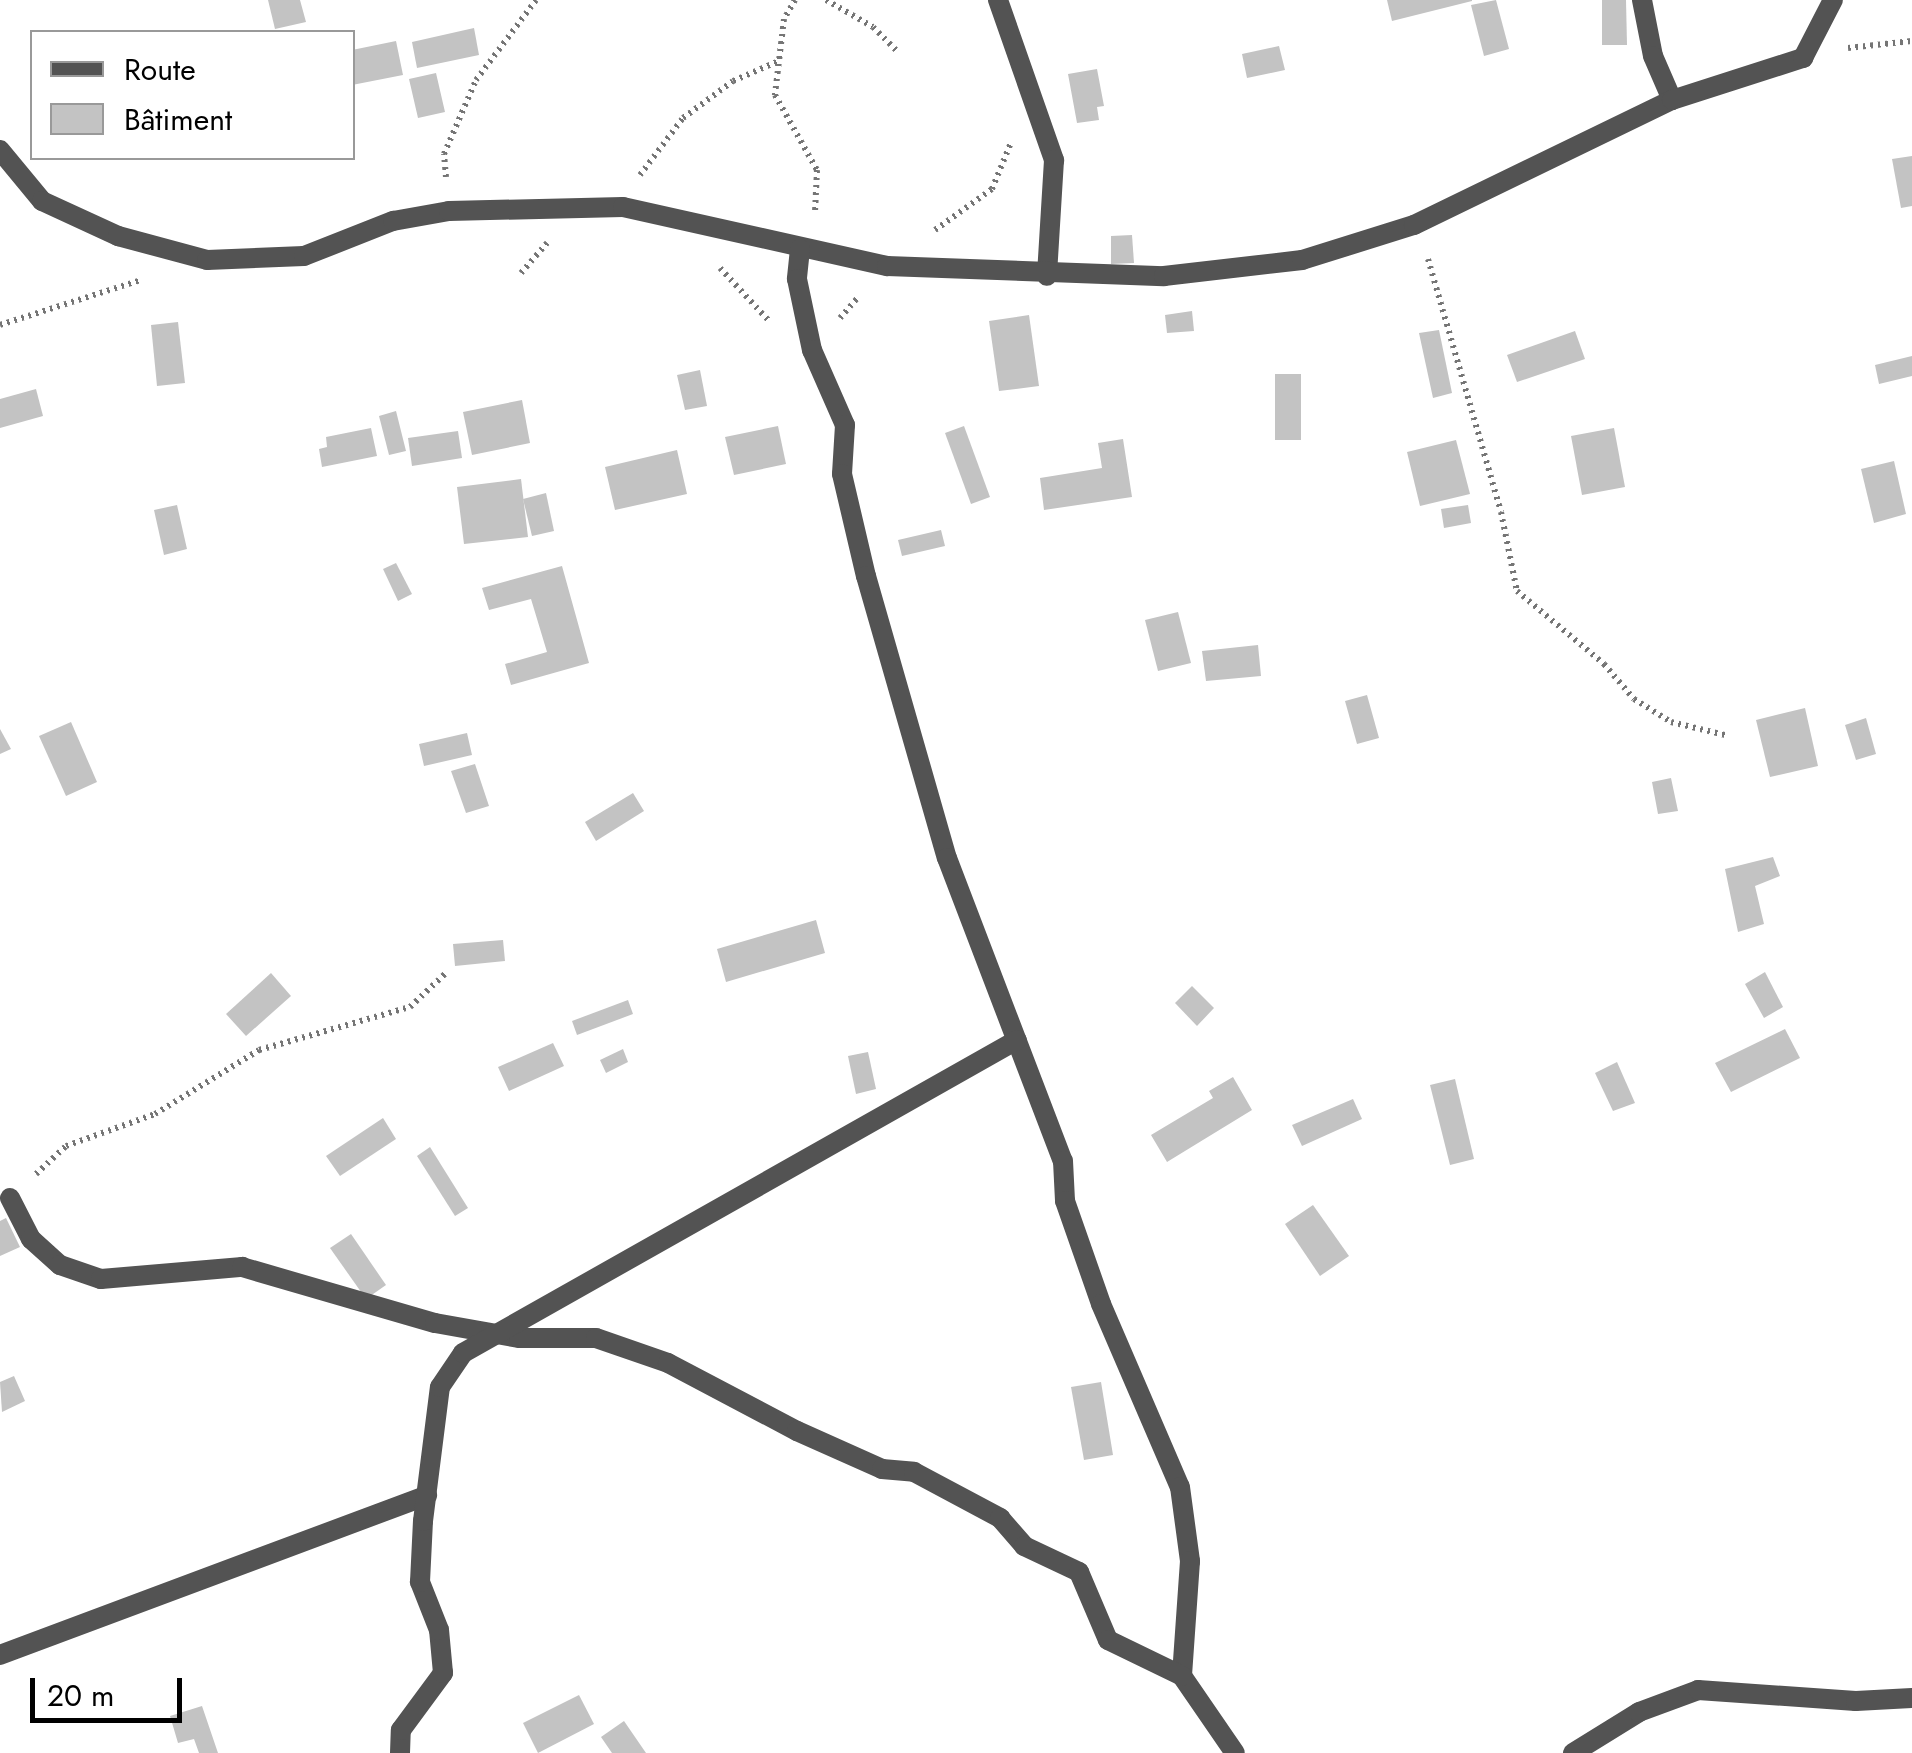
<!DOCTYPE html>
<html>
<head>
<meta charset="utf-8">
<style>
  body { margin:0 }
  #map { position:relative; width:1912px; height:1753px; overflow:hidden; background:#fff; font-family:Jost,sans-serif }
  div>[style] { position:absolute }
  .building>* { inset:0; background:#c3c3c3 }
  .path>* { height:6px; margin-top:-3px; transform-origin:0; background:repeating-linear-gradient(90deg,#757575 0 2.5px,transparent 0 7.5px) }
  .minor>* { height:20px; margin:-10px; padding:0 10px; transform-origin:10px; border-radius:10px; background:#535353 }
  span { translate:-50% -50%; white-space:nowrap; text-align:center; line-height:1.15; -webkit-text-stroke:10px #fff; paint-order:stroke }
  .legend { position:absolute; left:30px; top:30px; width:325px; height:130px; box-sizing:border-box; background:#fff; border:2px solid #999; margin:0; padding:12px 18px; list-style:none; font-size:30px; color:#000 }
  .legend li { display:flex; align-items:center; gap:20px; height:50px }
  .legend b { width:50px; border:2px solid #999 }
  .scale { position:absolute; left:30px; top:1678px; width:152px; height:45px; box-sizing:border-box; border:5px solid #000; border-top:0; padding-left:12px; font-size:30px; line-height:35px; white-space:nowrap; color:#000; -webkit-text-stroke:8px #fff; paint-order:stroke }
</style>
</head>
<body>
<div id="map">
  <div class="building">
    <div style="clip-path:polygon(268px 0,300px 0,306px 22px,275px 29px)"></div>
    <div style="clip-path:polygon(1387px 0,1472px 0,1472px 1px,1392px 21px)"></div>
    <div style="clip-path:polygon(1496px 0,1509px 49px,1484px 56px,1471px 5px)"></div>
    <div style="clip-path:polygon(1602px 0,1626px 0,1627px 45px,1602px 45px)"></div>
    <div style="clip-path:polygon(474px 28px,479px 55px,417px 68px,412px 42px)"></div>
    <div style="clip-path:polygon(396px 41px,403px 75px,352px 85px,352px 50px)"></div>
    <div style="clip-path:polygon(1279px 46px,1285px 70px,1247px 78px,1242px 54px)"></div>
    <div style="clip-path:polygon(1097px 69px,1104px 106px,1097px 107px,1099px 120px,1077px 123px,1068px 74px)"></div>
    <div style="clip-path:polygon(436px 73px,445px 112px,418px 118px,409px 79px)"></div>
    <div style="clip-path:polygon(1912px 156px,1912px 206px,1901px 208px,1892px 159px)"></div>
    <div style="clip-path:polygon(1132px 235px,1134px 263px,1111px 264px,1111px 236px)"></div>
    <div style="clip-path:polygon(1192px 311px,1194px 331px,1167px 333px,1165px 315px)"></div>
    <div style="clip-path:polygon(1029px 315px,1039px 386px,999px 391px,989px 321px)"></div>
    <div style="clip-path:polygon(178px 322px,185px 383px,157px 386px,151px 325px)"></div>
    <div style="clip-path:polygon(1439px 330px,1452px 393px,1433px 398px,1419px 333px)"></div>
    <div style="clip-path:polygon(1575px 331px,1585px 359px,1517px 382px,1507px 355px)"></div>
    <div style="clip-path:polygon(1912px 356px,1912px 376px,1879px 384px,1875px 365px)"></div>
    <div style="clip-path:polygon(700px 370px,707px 406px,685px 410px,677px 375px)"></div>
    <div style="clip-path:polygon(1275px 374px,1301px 374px,1301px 440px,1275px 440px)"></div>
    <div style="clip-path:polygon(36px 389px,43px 416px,0 428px,0 399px)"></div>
    <div style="clip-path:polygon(522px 400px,530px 443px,472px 455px,463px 412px)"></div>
    <div style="clip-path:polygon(396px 411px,406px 451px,389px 455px,379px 416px)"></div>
    <div style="clip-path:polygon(778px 426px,786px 464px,734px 475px,725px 437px)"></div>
    <div style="clip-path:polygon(964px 426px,990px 497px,971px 504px,945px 433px)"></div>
    <div style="clip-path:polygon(371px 428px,377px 456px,322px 467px,319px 449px,327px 447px,326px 437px)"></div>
    <div style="clip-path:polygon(1614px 428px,1625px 487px,1582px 495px,1571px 436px)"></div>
    <div style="clip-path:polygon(458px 431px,462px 458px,412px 466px,408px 438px)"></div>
    <div style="clip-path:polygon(1123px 439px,1132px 497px,1044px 510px,1040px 478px,1102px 468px,1098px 443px)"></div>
    <div style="clip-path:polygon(1456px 440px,1470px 494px,1420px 506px,1407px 452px)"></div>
    <div style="clip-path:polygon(677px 450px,687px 494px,615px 510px,605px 467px)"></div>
    <div style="clip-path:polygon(1894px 461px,1906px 514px,1874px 523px,1861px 469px)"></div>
    <div style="clip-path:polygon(521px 479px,528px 537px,464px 544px,457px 487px)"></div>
    <div style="clip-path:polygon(546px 493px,554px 531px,532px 536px,523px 499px)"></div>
    <div style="clip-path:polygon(177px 505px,187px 549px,164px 555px,154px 510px)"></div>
    <div style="clip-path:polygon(1468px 505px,1471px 523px,1444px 528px,1441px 509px)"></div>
    <div style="clip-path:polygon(941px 530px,945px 546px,902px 556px,898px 540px)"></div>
    <div style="clip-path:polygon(396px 563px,412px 594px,398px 601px,383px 569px)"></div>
    <div style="clip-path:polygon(562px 566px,589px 663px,511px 685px,505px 664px,547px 652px,531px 599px,489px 610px,482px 588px)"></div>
    <div style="clip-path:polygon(1178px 612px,1191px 663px,1158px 671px,1145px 620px)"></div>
    <div style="clip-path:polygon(1258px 645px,1261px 676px,1206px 681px,1202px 651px)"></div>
    <div style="clip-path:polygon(1367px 695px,1379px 738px,1357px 744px,1345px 701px)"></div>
    <div style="clip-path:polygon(1805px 708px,1818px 766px,1770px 777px,1756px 720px)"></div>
    <div style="clip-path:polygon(1866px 718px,1876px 754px,1856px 760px,1845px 725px)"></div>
    <div style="clip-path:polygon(71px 722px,97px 782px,66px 796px,39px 736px)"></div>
    <div style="clip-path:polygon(0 729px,11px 749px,0 754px)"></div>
    <div style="clip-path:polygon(467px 733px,472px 755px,424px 766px,419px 744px)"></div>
    <div style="clip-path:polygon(475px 764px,489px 806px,466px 813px,451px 771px)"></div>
    <div style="clip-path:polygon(1671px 778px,1678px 811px,1658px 814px,1652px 782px)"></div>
    <div style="clip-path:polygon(633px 793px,644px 811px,596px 841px,585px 822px)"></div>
    <div style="clip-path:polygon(1773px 857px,1780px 876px,1755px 886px,1764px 924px,1738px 932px,1725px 869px)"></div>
    <div style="clip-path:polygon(816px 920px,825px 953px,726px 982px,717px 949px)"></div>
    <div style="clip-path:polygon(503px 940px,505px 961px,455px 966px,453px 944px)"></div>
    <div style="clip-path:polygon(1765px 972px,1783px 1007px,1764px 1018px,1745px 984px)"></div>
    <div style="clip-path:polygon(271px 973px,291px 996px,246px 1036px,226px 1014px)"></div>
    <div style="clip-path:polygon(1192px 986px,1214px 1008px,1197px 1026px,1175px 1003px)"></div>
    <div style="clip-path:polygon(628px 1000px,633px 1014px,577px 1035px,572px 1021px)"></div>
    <div style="clip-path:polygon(1785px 1029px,1800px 1058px,1731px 1092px,1715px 1063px)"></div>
    <div style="clip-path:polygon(553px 1043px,564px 1066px,509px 1091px,498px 1067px)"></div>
    <div style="clip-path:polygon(623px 1049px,628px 1062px,606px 1073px,600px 1060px)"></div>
    <div style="clip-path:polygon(868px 1052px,876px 1089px,856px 1094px,848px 1056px)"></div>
    <div style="clip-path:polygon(1617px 1062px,1635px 1103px,1613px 1111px,1595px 1073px)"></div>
    <div style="clip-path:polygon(1233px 1077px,1252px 1110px,1167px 1162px,1151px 1135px,1213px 1098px,1209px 1091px)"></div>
    <div style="clip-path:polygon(1455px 1079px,1474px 1159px,1450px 1165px,1430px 1085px)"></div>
    <div style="clip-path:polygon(1353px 1099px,1362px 1119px,1302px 1146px,1292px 1125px)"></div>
    <div style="clip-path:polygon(383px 1118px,396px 1139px,340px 1176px,326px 1156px)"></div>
    <div style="clip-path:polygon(430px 1147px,468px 1208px,455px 1216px,417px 1156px)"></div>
    <div style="clip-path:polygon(1313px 1205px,1349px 1256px,1320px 1276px,1285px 1224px)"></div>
    <div style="clip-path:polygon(6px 1218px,20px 1247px,0 1256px,0 1221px)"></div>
    <div style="clip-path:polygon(351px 1234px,386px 1285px,366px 1299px,330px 1248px)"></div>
    <div style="clip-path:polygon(14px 1376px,25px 1401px,2px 1412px,0 1382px)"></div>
    <div style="clip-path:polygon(1101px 1382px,1113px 1455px,1084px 1460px,1071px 1387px)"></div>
    <div style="clip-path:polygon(579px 1695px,594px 1724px,538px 1753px,523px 1723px)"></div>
    <div style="clip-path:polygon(202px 1706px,218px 1753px,199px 1753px,194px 1739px,178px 1743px,170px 1716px)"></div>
    <div style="clip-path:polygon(624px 1721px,646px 1753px,612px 1753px,601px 1737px)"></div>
  </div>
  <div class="path">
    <div style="left:795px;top:0;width:22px;rotate:120deg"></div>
    <div style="left:784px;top:19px;width:77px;rotate:96.8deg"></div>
    <div style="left:775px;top:95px;width:86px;rotate:60.8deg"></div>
    <div style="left:817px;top:170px;width:43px;rotate:92.7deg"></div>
    <div style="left:826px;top:0;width:54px;rotate:29.9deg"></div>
    <div style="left:873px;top:27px;width:33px;rotate:45deg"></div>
    <div style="left:1848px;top:48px;width:64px;rotate:-6.2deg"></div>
    <div style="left:640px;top:175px;width:71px;rotate:-53deg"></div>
    <div style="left:683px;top:118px;width:62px;rotate:-36.5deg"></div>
    <div style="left:733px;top:81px;width:52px;rotate:-23.6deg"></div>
    <div style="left:446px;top:177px;width:23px;rotate:-95deg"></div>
    <div style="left:444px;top:154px;width:81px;rotate:-66.6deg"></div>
    <div style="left:476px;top:80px;width:100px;rotate:-53.1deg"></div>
    <div style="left:935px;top:230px;width:70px;rotate:-35.7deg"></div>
    <div style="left:992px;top:189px;width:48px;rotate:-67.8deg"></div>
    <div style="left:1428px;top:259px;width:263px;rotate:73.9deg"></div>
    <div style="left:1501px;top:512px;width:81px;rotate:78.6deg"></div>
    <div style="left:1517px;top:591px;width:114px;rotate:40deg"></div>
    <div style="left:1604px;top:664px;width:46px;rotate:49.4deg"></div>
    <div style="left:1634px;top:699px;width:44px;rotate:31.9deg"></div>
    <div style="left:1671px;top:722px;width:56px;rotate:13.5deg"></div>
    <div style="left:720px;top:268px;width:72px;rotate:47.2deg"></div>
    <div style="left:521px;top:273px;width:40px;rotate:-49deg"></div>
    <div style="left:840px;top:318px;width:28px;rotate:-49deg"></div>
    <div style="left:0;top:325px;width:148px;rotate:-17.7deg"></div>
    <div style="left:36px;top:1174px;width:41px;rotate:-43deg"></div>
    <div style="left:66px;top:1146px;width:95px;rotate:-19.8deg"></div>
    <div style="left:155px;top:1114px;width:122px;rotate:-31.6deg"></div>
    <div style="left:259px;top:1050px;width:157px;rotate:-15.9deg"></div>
    <div style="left:410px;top:1007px;width:52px;rotate:-43.5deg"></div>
  </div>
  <div class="minor">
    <div style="left:998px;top:0;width:170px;rotate:70.7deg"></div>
    <div style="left:1054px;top:160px;width:116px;rotate:93.5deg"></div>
    <div style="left:1642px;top:0;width:57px;rotate:78.9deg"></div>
    <div style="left:1653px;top:56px;width:48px;rotate:66.6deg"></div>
    <div style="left:0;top:150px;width:66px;rotate:50.5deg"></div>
    <div style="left:42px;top:201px;width:84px;rotate:24.7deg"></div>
    <div style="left:118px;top:236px;width:92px;rotate:15.1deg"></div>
    <div style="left:207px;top:260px;width:97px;rotate:-2.4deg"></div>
    <div style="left:304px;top:256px;width:96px;rotate:-21.5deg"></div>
    <div style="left:393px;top:221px;width:57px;rotate:-10.1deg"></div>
    <div style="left:449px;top:211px;width:174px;rotate:-1.3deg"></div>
    <div style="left:623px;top:207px;width:271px;rotate:12.6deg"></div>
    <div style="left:887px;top:266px;width:277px;rotate:2.1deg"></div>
    <div style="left:1164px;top:276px;width:139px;rotate:-6.6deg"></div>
    <div style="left:1302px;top:260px;width:117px;rotate:-17.4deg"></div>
    <div style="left:1414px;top:225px;width:287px;rotate:-25.9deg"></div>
    <div style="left:1672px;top:100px;width:138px;rotate:-17.8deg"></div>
    <div style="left:1803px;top:58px;width:65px;rotate:-62.7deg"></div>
    <div style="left:800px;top:249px;width:30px;rotate:96deg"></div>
    <div style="left:797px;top:279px;width:73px;rotate:78.1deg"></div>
    <div style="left:812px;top:350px;width:82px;rotate:66.3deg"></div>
    <div style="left:845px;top:425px;width:49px;rotate:93.5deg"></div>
    <div style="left:842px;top:474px;width:105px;rotate:76.8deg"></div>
    <div style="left:866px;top:576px;width:293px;rotate:74deg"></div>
    <div style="left:947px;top:858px;width:324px;rotate:69.1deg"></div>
    <div style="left:1063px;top:1161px;width:40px;rotate:87.1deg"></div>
    <div style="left:1065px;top:1201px;width:109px;rotate:70.7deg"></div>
    <div style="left:1101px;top:1304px;width:199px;rotate:66.7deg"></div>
    <div style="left:1180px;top:1487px;width:75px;rotate:82.3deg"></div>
    <div style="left:1190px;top:1561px;width:115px;rotate:94deg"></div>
    <div style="left:1182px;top:1676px;width:93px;rotate:55.5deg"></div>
    <div style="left:10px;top:1198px;width:46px;rotate:62.9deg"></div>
    <div style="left:31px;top:1239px;width:39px;rotate:42deg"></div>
    <div style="left:60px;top:1265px;width:43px;rotate:18.9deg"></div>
    <div style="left:101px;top:1279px;width:142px;rotate:-4.9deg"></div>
    <div style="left:242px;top:1267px;width:201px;rotate:16.2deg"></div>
    <div style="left:435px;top:1323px;width:85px;rotate:10.1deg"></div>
    <div style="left:519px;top:1338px;width:77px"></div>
    <div style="left:596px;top:1338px;width:76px;rotate:19.1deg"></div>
    <div style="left:668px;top:1363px;width:146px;rotate:27.8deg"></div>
    <div style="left:797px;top:1431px;width:93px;rotate:24.1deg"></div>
    <div style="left:882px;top:1469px;width:32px;rotate:5deg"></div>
    <div style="left:914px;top:1472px;width:98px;rotate:28.1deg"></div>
    <div style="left:1000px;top:1518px;width:37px;rotate:49deg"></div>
    <div style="left:1024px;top:1546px;width:61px;rotate:25.3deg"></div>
    <div style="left:1079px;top:1572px;width:74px;rotate:66.9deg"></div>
    <div style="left:1108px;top:1640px;width:82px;rotate:25.9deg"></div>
    <div style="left:0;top:1655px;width:456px;rotate:-20.5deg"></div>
    <div style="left:400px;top:1753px;width:23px;rotate:-88deg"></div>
    <div style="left:401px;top:1730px;width:71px;rotate:-53.6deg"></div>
    <div style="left:443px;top:1673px;width:43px;rotate:-95.3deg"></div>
    <div style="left:439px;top:1630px;width:52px;rotate:-111.6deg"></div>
    <div style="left:420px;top:1582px;width:61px;rotate:-87.2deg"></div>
    <div style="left:423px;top:1521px;width:135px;rotate:-82.8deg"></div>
    <div style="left:440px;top:1387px;width:41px;rotate:-55.9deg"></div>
    <div style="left:463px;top:1353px;width:636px;rotate:-29.47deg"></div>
    <div style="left:1573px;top:1753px;width:78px;rotate:-31.8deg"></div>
    <div style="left:1639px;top:1712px;width:63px;rotate:-20.4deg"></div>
    <div style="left:1698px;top:1690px;width:158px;rotate:4deg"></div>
    <div style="left:1856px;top:1701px;width:56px;rotate:-3.1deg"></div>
  </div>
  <ul class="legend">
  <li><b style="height:12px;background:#535353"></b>Route</li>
  <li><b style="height:28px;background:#c3c3c3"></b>Bâtiment</li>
  </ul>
  <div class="scale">20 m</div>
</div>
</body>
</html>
